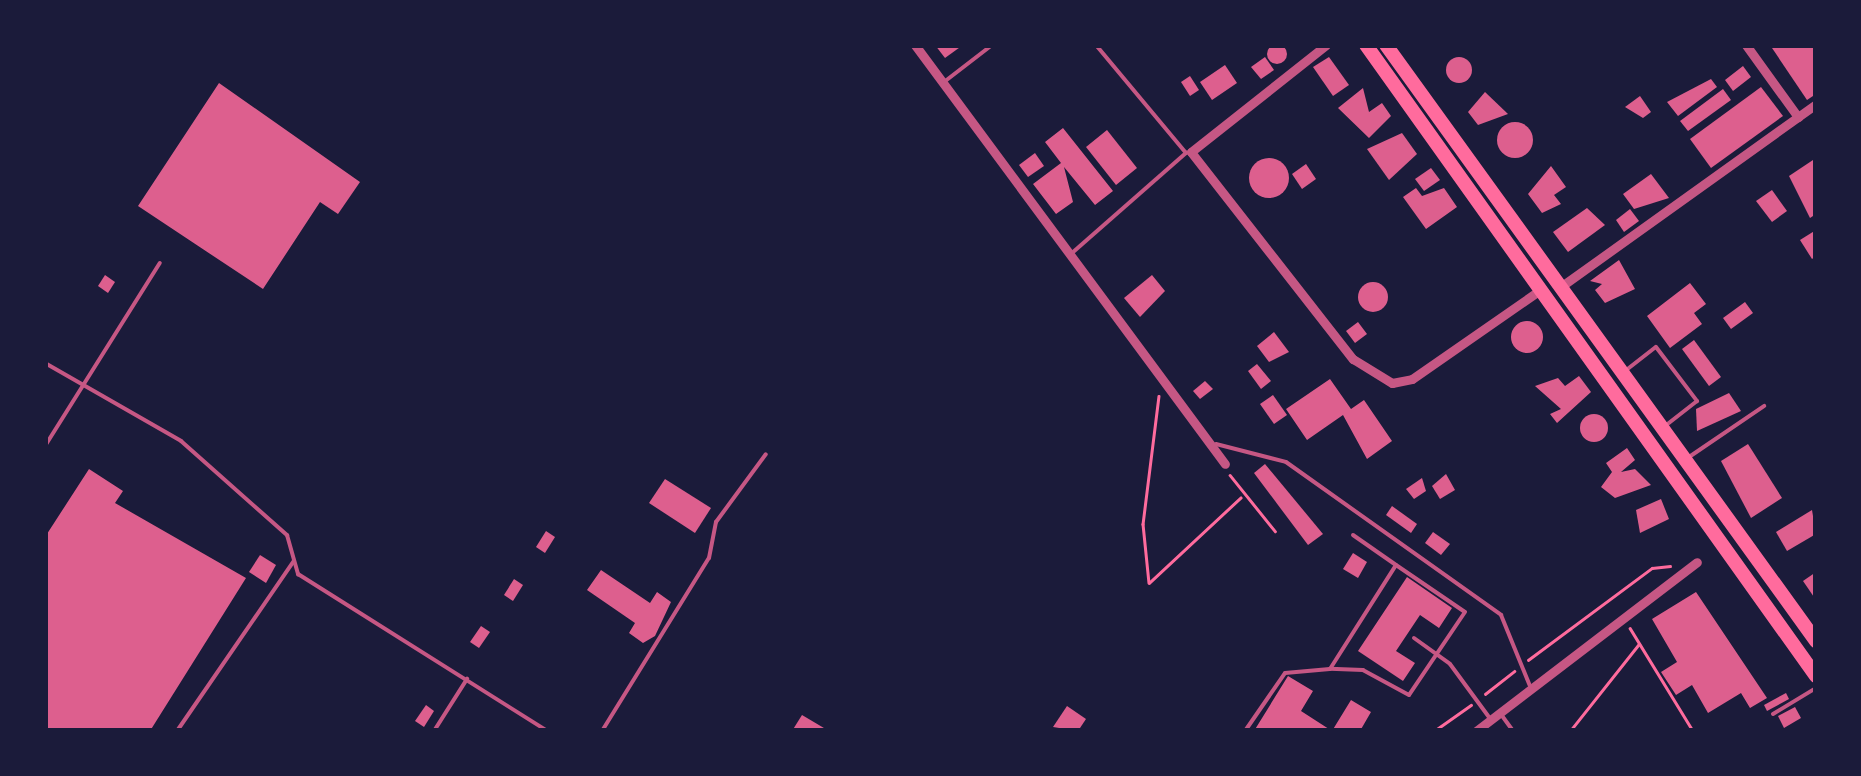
<!DOCTYPE html>
<html>
<head>
<meta charset="utf-8">
<style>
  body { margin:0 }
  #map { position:relative; width:1861px; height:776px; overflow:hidden; background:#1b1b3a; font-family:Manrope,sans-serif }
  div>[style] { position:absolute }
  .building>* { inset:0; background:#dd5f8e }
  .round { border-radius:50% }
  .path>* { height:2.5px; margin:-1.25px; padding:0 1.25px; transform-origin:1.25px; border-radius:1.25px; background:#ff6b9d }
  .service>* { height:4px; margin:-2px; padding:0 2px; transform-origin:2px; border-radius:2px; background:#c65784 }
  .minor>* { height:9px; margin:-4.5px; padding:0 4.5px; transform-origin:4.5px; border-radius:4.5px; background:#c65784 }
  .primary>* { height:14px; margin:-7px; padding:0 7px; transform-origin:7px; border-radius:7px; background:#ff6b9d }
  span { translate:-50% -50%; white-space:nowrap; text-align:center; line-height:1.15; -webkit-text-stroke:10px #1b1b3a; paint-order:stroke }
  .frame { position:absolute; inset:0; border:48px solid #1b1b3a; pointer-events:none }
</style>
</head>
<body>
<div id="map">
  <div class="building">
    <div class="round" style="left:1267px;top:44px;width:20px;height:20px"></div>
    <div style="clip-path:polygon(935px 45px,963px 45px,945px 58px)"></div>
    <div style="clip-path:polygon(1770px 45px,1816px 45px,1816px 94px,1807px 100px)"></div>
    <div class="round" style="left:1446px;top:57px;width:26px;height:26px"></div>
    <div style="clip-path:polygon(1265px 57px,1274px 70px,1261px 79px,1251px 67px)"></div>
    <div style="clip-path:polygon(1329px 57px,1349px 85px,1333px 96px,1313px 67px)"></div>
    <div style="clip-path:polygon(1225px 65px,1237px 83px,1212px 100px,1200px 82px)"></div>
    <div style="clip-path:polygon(1743px 66px,1751px 77px,1733px 91px,1725px 80px)"></div>
    <div style="clip-path:polygon(1190px 76px,1199px 90px,1190px 96px,1181px 82px)"></div>
    <div style="clip-path:polygon(1711px 79px,1717px 87px,1678px 116px,1667px 102px)"></div>
    <div style="clip-path:polygon(219px 83px,360px 182px,338px 214px,320px 202px,263px 289px,138px 206px)"></div>
    <div style="clip-path:polygon(1761px 87px,1783px 116px,1711px 168px,1690px 139px)"></div>
    <div style="clip-path:polygon(1363px 88px,1369px 112px,1382px 103px,1391px 116px,1369px 138px,1338px 108px)"></div>
    <div style="clip-path:polygon(1723px 89px,1731px 100px,1688px 131px,1680px 121px)"></div>
    <div style="clip-path:polygon(1485px 92px,1508px 114px,1478px 125px,1468px 112px)"></div>
    <div style="clip-path:polygon(1640px 96px,1651px 112px,1643px 118px,1625px 107px)"></div>
    <div class="round" style="left:1497px;top:122px;width:36px;height:36px"></div>
    <div style="clip-path:polygon(1063px 128px,1113px 191px,1095px 205px,1064px 167px,1073px 202px,1056px 214px,1033px 184px,1061px 163px,1045px 142px)"></div>
    <div style="clip-path:polygon(1107px 130px,1137px 168px,1116px 185px,1086px 147px)"></div>
    <div style="clip-path:polygon(1402px 133px,1417px 154px,1389px 180px,1367px 149px)"></div>
    <div style="clip-path:polygon(1035px 153px,1044px 166px,1028px 177px,1019px 165px)"></div>
    <div style="clip-path:polygon(1816px 158px,1816px 214px,1810px 218px,1789px 176px)"></div>
    <div class="round" style="left:1249px;top:158px;width:40px;height:40px"></div>
    <div style="clip-path:polygon(1306px 164px,1316px 179px,1302px 189px,1292px 174px)"></div>
    <div style="clip-path:polygon(1551px 166px,1566px 187px,1554px 195px,1561px 204px,1542px 213px,1528px 194px)"></div>
    <div style="clip-path:polygon(1431px 168px,1440px 180px,1424px 191px,1415px 179px)"></div>
    <div style="clip-path:polygon(1651px 174px,1669px 198px,1634px 209px,1623px 194px)"></div>
    <div style="clip-path:polygon(1416px 188px,1422px 196px,1444px 188px,1457px 207px,1426px 229px,1403px 197px)"></div>
    <div style="clip-path:polygon(1772px 190px,1787px 211px,1772px 222px,1756px 201px)"></div>
    <div style="clip-path:polygon(1587px 208px,1605px 225px,1568px 252px,1553px 232px)"></div>
    <div style="clip-path:polygon(1630px 209px,1639px 221px,1624px 232px,1616px 220px)"></div>
    <div style="clip-path:polygon(1816px 230px,1816px 256px,1812px 259px,1800px 240px)"></div>
    <div style="clip-path:polygon(1619px 260px,1635px 289px,1605px 303px,1595px 290px,1602px 284px,1590px 281px)"></div>
    <div style="clip-path:polygon(105px 275px,115px 282px,108px 293px,98px 286px)"></div>
    <div style="clip-path:polygon(1152px 275px,1165px 291px,1140px 317px,1124px 298px)"></div>
    <div class="round" style="left:1358px;top:282px;width:30px;height:30px"></div>
    <div style="clip-path:polygon(1690px 283px,1706px 304px,1694px 313px,1702px 324px,1670px 348px,1647px 316px)"></div>
    <div style="clip-path:polygon(1745px 302px,1753px 313px,1731px 329px,1723px 318px)"></div>
    <div class="round" style="left:1511px;top:321px;width:32px;height:32px"></div>
    <div style="clip-path:polygon(1358px 322px,1367px 334px,1355px 343px,1346px 331px)"></div>
    <div style="clip-path:polygon(1274px 332px,1289px 352px,1269px 362px,1257px 346px)"></div>
    <div style="clip-path:polygon(1694px 340px,1721px 377px,1709px 386px,1682px 349px)"></div>
    <div style="clip-path:polygon(1257px 364px,1271px 381px,1261px 389px,1248px 371px)"></div>
    <div style="clip-path:polygon(1579px 376px,1591px 392px,1557px 423px,1550px 414px,1561px 409px,1535px 386px,1558px 378px,1565px 386px)"></div>
    <div style="clip-path:polygon(1330px 379px,1351px 409px,1364px 400px,1392px 441px,1367px 459px,1343px 415px,1307px 440px,1286px 409px)"></div>
    <div style="clip-path:polygon(1205px 381px,1213px 389px,1200px 399px,1193px 391px)"></div>
    <div style="clip-path:polygon(1729px 393px,1741px 411px,1697px 431px,1696px 409px)"></div>
    <div style="clip-path:polygon(1273px 395px,1287px 415px,1274px 424px,1260px 404px)"></div>
    <div class="round" style="left:1580px;top:414px;width:28px;height:28px"></div>
    <div style="clip-path:polygon(1748px 444px,1782px 498px,1751px 518px,1721px 461px)"></div>
    <div style="clip-path:polygon(1627px 448px,1635px 460px,1621px 472px,1635px 469px,1651px 485px,1615px 498px,1601px 487px,1612px 472px,1606px 463px)"></div>
    <div style="clip-path:polygon(1265px 464px,1323px 534px,1308px 545px,1254px 473px)"></div>
    <div style="clip-path:polygon(89px 469px,123px 491px,115px 503px,246px 578px,150px 731px,45px 731px,45px 537px)"></div>
    <div style="clip-path:polygon(1446px 474px,1455px 490px,1440px 499px,1432px 486px)"></div>
    <div style="clip-path:polygon(1422px 478px,1426px 491px,1414px 499px,1406px 489px)"></div>
    <div style="clip-path:polygon(665px 479px,711px 508px,695px 533px,649px 503px)"></div>
    <div style="clip-path:polygon(1661px 499px,1669px 519px,1640px 533px,1636px 510px)"></div>
    <div style="clip-path:polygon(1392px 506px,1417px 524px,1411px 533px,1386px 515px)"></div>
    <div style="clip-path:polygon(1812px 510px,1816px 534px,1787px 551px,1776px 532px)"></div>
    <div style="clip-path:polygon(546px 531px,555px 537px,545px 553px,536px 547px)"></div>
    <div style="clip-path:polygon(1433px 532px,1450px 544px,1441px 555px,1425px 543px)"></div>
    <div style="clip-path:polygon(1353px 553px,1367px 562px,1358px 578px,1343px 569px)"></div>
    <div style="clip-path:polygon(260px 555px,276px 565px,266px 583px,249px 572px)"></div>
    <div style="clip-path:polygon(601px 570px,650px 603px,657px 592px,671px 602px,655px 636px,643px 643px,629px 633px,635px 623px,587px 590px)"></div>
    <div style="clip-path:polygon(1816px 572px,1816px 600px,1803px 581px)"></div>
    <div style="clip-path:polygon(1407px 577px,1452px 608px,1439px 628px,1420px 615px,1396px 651px,1415px 663px,1403px 681px,1358px 651px)"></div>
    <div style="clip-path:polygon(514px 579px,523px 585px,513px 601px,504px 595px)"></div>
    <div style="clip-path:polygon(1696px 592px,1767px 698px,1750px 708px,1741px 693px,1708px 713px,1692px 685px,1676px 695px,1661px 672px,1677px 662px,1652px 619px)"></div>
    <div style="clip-path:polygon(481px 626px,490px 632px,479px 648px,470px 642px)"></div>
    <div style="clip-path:polygon(1288px 676px,1313px 691px,1301px 711px,1332px 731px,1351px 700px,1371px 712px,1360px 731px,1254px 731px)"></div>
    <div style="clip-path:polygon(1786px 693px,1789px 699px,1767px 711px,1764px 705px)"></div>
    <div style="clip-path:polygon(426px 705px,434px 711px,424px 727px,415px 721px)"></div>
    <div style="clip-path:polygon(1067px 706px,1086px 719px,1078px 731px,1053px 727px)"></div>
    <div style="clip-path:polygon(1795px 707px,1801px 718px,1784px 728px,1778px 716px)"></div>
    <div style="clip-path:polygon(802px 715px,829px 731px,792px 731px)"></div>
  </div>
  <div class="path">
    <div style="left:1159px;top:396px;width:129px;rotate:97.1deg"></div>
    <div style="left:1143px;top:524px;width:59px;rotate:84.2deg"></div>
    <div style="left:1149px;top:583px;width:125px;rotate:-43deg"></div>
    <div style="left:1230px;top:475px;width:72px;rotate:51.2deg"></div>
    <div style="left:1630px;top:628px;width:121px;rotate:58.5deg"></div>
    <div style="left:1528px;top:660px;width:154px;rotate:-36.6deg"></div>
    <div style="left:1652px;top:568px;width:18px;rotate:-6deg"></div>
    <div style="left:1485px;top:694px;width:37px;rotate:-38deg"></div>
    <div style="left:1434px;top:731px;width:45px;rotate:-35.1deg"></div>
    <div style="left:1570px;top:731px;width:111px;rotate:-51.6deg"></div>
  </div>
  <div class="service">
    <div style="left:944px;top:82px;width:61px;rotate:-37.6deg"></div>
    <div style="left:1072px;top:253px;width:152px;rotate:-41.3deg"></div>
    <div style="left:1186px;top:153px;width:141px;rotate:-129.8deg"></div>
    <div style="left:45px;top:363px;width:157px;rotate:29.8deg"></div>
    <div style="left:181px;top:441px;width:142px;rotate:41.6deg"></div>
    <div style="left:287px;top:535px;width:41px;rotate:74.2deg"></div>
    <div style="left:298px;top:574px;width:294px;rotate:32.2deg"></div>
    <div style="left:1625px;top:371px;width:39px;rotate:-38deg"></div>
    <div style="left:1656px;top:347px;width:68px;rotate:52.8deg"></div>
    <div style="left:1697px;top:401px;width:39px;rotate:142deg"></div>
    <div style="left:1216px;top:444px;width:72px;rotate:14.4deg"></div>
    <div style="left:1286px;top:462px;width:264px;rotate:35.4deg"></div>
    <div style="left:1501px;top:615px;width:77px;rotate:67.8deg"></div>
    <div style="left:45px;top:446px;width:216px;rotate:-57.9deg"></div>
    <div style="left:1689px;top:457px;width:91px;rotate:-34.2deg"></div>
    <div style="left:1353px;top:535px;width:52px;rotate:34.9deg"></div>
    <div style="left:1414px;top:638px;width:44px;rotate:35.8deg"></div>
    <div style="left:1450px;top:664px;width:66px;rotate:53.7deg"></div>
    <div style="left:1500px;top:713px;width:22px;rotate:54deg"></div>
    <div style="left:1773px;top:714px;width:50px;rotate:-31.2deg"></div>
    <div style="left:177px;top:731px;width:206px;rotate:-55.5deg"></div>
    <div style="left:434px;top:731px;width:62px;rotate:-57.6deg"></div>
    <div style="left:602px;top:731px;width:203px;rotate:-58.3deg"></div>
    <div style="left:709px;top:558px;width:37px;rotate:-79deg"></div>
    <div style="left:716px;top:522px;width:84px;rotate:-53.7deg"></div>
    <div style="left:1245px;top:731px;width:70px;rotate:-55.4deg"></div>
    <div style="left:1285px;top:673px;width:45px;rotate:-5.1deg"></div>
    <div style="left:1330px;top:669px;width:123px;rotate:-57.6deg"></div>
    <div style="left:1396px;top:565px;width:83px;rotate:34.3deg"></div>
    <div style="left:1465px;top:612px;width:100px;rotate:124deg"></div>
    <div style="left:1409px;top:695px;width:52px;rotate:-151.5deg"></div>
    <div style="left:1363px;top:670px;width:33px;rotate:-178deg"></div>
  </div>
  <div class="minor">
    <div style="left:915px;top:45px;width:521px;rotate:53.5deg"></div>
    <div style="left:1326px;top:45px;width:172px;rotate:141.6deg"></div>
    <div style="left:1191px;top:152px;width:263px;rotate:52deg"></div>
    <div style="left:1353px;top:359px;width:46px;rotate:31.6deg"></div>
    <div style="left:1392px;top:383px;width:20px;rotate:-11deg"></div>
    <div style="left:1412px;top:379px;width:152px;rotate:-34.8deg"></div>
    <div style="left:1746px;top:45px;width:89px;rotate:54.2deg"></div>
    <div style="left:1559px;top:288px;width:316px;rotate:-35.6deg"></div>
    <div style="left:1476px;top:731px;width:278px;rotate:-37.4deg"></div>
  </div>
  <div class="primary">
    <div style="left:1366px;top:45px;width:775px;rotate:54.51deg"></div>
    <div style="left:1386px;top:45px;width:735px;rotate:54.19deg"></div>
  </div>
  <div class="frame"></div>
</div>
</body>
</html>
